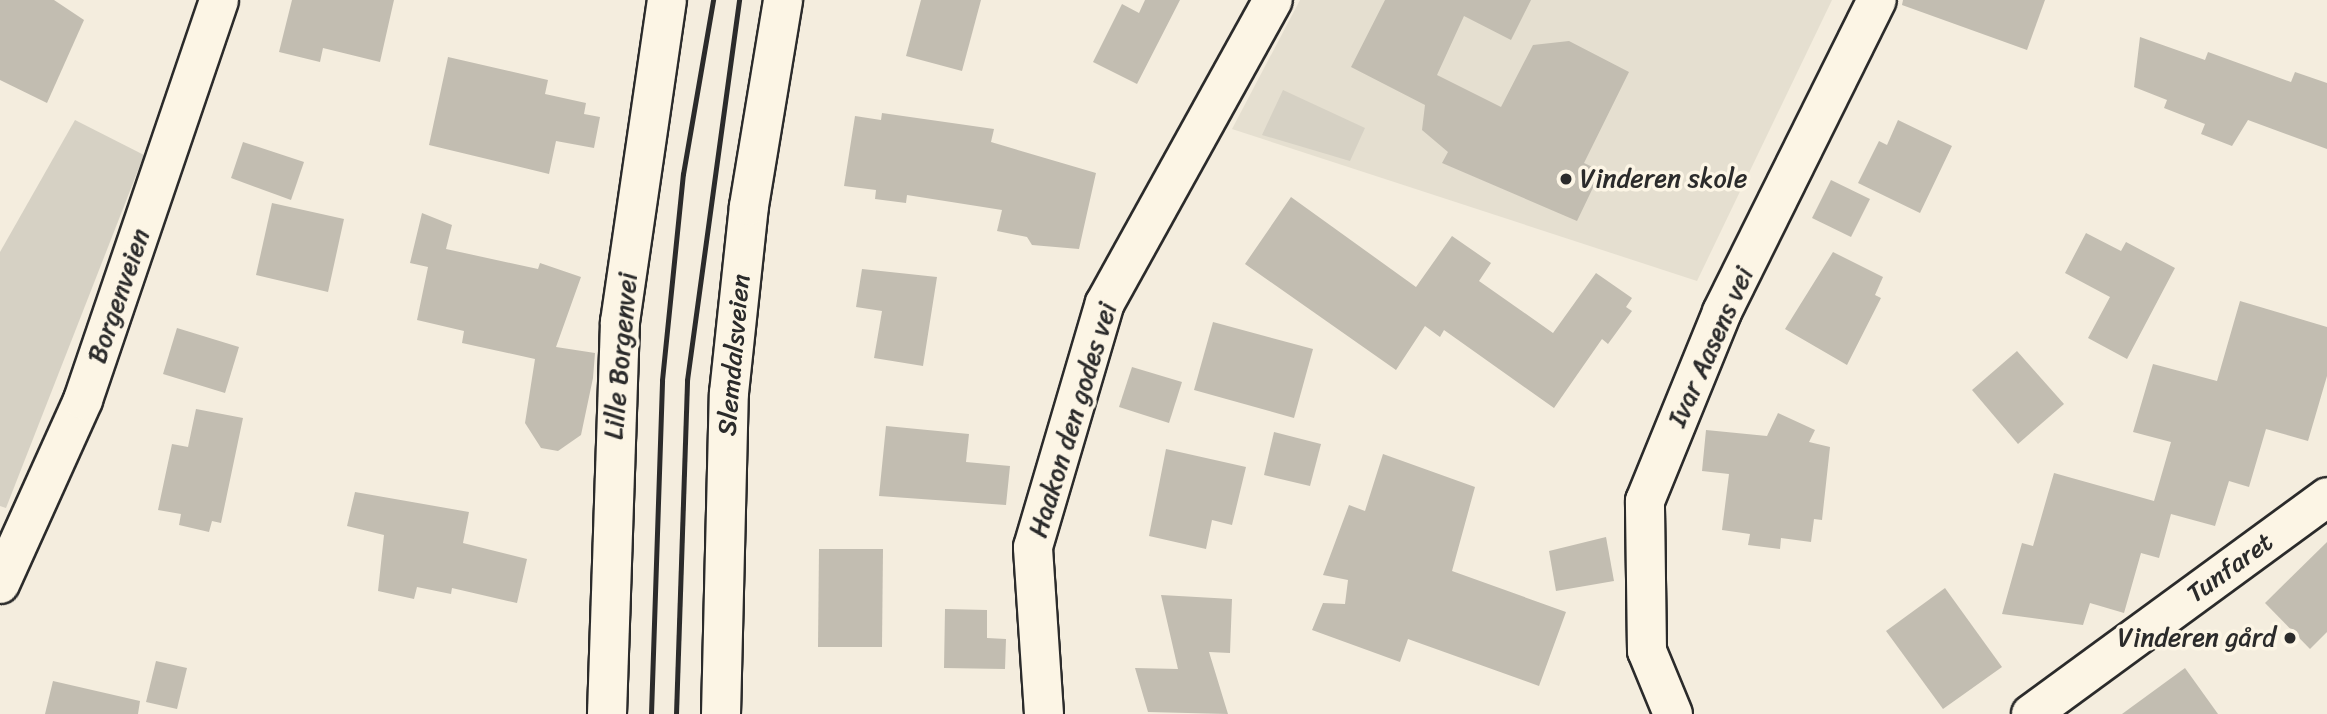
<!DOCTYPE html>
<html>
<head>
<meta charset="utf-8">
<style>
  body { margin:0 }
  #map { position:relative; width:2327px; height:714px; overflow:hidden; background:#f4edde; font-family:Sriracha,sans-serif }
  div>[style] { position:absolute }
  .built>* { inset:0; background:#e5dfd0 }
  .green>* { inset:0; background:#d6d1c4 }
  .building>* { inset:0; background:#c2bdb1 }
  .roads { filter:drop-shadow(2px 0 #2b2b2b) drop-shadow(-2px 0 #2b2b2b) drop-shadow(0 2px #2b2b2b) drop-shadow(0 -2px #2b2b2b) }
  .minor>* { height:38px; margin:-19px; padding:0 19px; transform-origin:19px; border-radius:19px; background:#fcf5e5 }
  .major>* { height:38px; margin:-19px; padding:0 19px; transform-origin:19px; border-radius:19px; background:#fcf5e5 }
  .rail>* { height:5px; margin:-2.5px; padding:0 2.5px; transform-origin:2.5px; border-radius:2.5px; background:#2b2b2b }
  .dots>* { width:19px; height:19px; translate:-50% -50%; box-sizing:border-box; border:4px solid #fcf5e5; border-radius:50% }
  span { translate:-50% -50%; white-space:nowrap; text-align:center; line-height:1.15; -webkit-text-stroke:7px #fcf5e5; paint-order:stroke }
  .poi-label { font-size:26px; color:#2b2b2b }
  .left { translate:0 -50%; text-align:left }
  .right { translate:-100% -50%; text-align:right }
  .street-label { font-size:26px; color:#2b2b2b }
</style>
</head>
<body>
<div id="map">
  <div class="built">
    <div style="clip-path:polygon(1300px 0,1832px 0,1697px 281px,1232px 129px)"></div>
  </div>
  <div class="green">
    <div style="clip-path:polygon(1283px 90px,1365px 128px,1350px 161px,1262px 135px)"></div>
    <div style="clip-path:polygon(75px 120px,144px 155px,6px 508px,0 506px,0 252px)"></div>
  </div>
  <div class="building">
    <div style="clip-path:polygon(0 0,54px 0,84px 20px,47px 103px,0 80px)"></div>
    <div style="clip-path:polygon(292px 0,394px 0,380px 62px,323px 48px,320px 62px,279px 52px)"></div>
    <div style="clip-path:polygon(921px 0,981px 0,962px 71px,906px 56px)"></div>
    <div style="clip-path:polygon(1145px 0,1180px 0,1137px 84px,1093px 62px,1122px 4px,1139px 13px)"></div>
    <div style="clip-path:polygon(1385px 0,1531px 0,1511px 40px,1464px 16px,1437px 75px,1501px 107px,1533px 45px,1569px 41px,1629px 72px,1584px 163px,1601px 171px,1577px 221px,1442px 163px,1448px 152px,1422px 130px,1425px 105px,1351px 67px)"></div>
    <div style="clip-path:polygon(1903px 0,2045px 0,2027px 50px,1902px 5px)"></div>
    <div style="clip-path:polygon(2140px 37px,2205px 60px,2208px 52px,2291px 82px,2295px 72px,2327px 83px,2327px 149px,2248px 120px,2232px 146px,2201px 134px,2205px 124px,2164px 108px,2167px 100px,2134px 87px)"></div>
    <div style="clip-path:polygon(448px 57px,548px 80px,545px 94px,586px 103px,584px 114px,600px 117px,594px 148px,556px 141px,549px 174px,429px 145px)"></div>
    <div style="clip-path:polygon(882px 113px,994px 129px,991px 142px,1096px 173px,1079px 249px,1032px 245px,1027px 237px,997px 231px,1002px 210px,907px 195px,906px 203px,875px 199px,876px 190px,844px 186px,855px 116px,881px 120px)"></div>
    <div style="clip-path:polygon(1898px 120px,1952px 146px,1920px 213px,1858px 183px,1879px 141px,1887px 145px)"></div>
    <div style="clip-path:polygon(243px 142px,304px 162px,291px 200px,231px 178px)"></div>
    <div style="clip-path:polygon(1831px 180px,1870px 199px,1851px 237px,1812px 218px)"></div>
    <div style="clip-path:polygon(1291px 197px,1416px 287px,1452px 236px,1491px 263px,1479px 281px,1553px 333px,1596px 273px,1632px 298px,1626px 307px,1632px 311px,1608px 344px,1602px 339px,1554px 408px,1444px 330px,1440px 337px,1425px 326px,1396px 370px,1245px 264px)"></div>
    <div style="clip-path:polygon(272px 203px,344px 219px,328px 292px,256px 275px)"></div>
    <div style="clip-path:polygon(422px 213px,452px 225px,446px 249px,538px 269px,540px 263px,581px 277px,556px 347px,595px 353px,593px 378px,581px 435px,558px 451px,541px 448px,525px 423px,535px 359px,462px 343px,464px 331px,417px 320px,428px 267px,410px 263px)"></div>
    <div style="clip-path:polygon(2086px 233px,2121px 251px,2126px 242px,2175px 268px,2127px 359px,2088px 338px,2110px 297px,2065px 273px)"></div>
    <div style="clip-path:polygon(1833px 252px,1883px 277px,1875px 295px,1881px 298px,1847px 365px,1785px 329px)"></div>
    <div style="clip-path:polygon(862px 269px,937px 277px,923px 366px,874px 358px,882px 311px,856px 307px)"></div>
    <div style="clip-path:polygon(2240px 301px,2327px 327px,2327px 376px,2308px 441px,2266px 429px,2249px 487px,2229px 481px,2215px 526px,2171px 514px,2159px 558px,2141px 553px,2124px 613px,2090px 603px,2083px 625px,2002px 614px,2022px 543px,2033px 546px,2054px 473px,2154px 501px,2171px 442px,2133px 432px,2153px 364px,2217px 381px)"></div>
    <div style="clip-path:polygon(1213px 322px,1313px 349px,1294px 418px,1194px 390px)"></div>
    <div style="clip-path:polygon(177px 328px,239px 347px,225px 393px,163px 374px)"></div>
    <div style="clip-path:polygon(2017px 351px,2064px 404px,2018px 444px,1972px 390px)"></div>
    <div style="clip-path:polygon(1132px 367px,1182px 382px,1169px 423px,1119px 407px)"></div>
    <div style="clip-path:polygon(196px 409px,243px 418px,221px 523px,212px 521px,209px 532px,179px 525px,181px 514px,158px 510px,172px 444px,188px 447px)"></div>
    <div style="clip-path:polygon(1778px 413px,1815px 430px,1809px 442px,1830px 447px,1822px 520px,1814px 519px,1811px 542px,1781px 538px,1780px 549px,1748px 545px,1750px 534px,1722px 530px,1729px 474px,1702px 471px,1706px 430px,1767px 436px)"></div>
    <div style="clip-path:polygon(886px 426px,969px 434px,966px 462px,1010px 466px,1006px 505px,879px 496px)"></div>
    <div style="clip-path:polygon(1274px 432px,1321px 444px,1310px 486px,1264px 475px)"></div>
    <div style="clip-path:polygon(1166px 449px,1246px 467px,1232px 525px,1212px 520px,1206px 549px,1149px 536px)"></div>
    <div style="clip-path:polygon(1383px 454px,1475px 487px,1452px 571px,1566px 612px,1539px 686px,1408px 639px,1400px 662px,1312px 630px,1323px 603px,1345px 604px,1348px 580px,1323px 575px,1349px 505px,1365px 511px)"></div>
    <div style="clip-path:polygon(355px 492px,469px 512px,463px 543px,527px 559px,517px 603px,452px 588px,451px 594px,417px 587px,414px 599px,378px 591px,384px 535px,347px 526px)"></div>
    <div style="clip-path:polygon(1606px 537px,1614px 581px,1556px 591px,1549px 551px)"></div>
    <div style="clip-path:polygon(2327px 542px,2327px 632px,2310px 649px,2265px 603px)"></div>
    <div style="clip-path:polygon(819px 549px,883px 549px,882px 647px,818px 647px)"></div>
    <div style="clip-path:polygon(1945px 588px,2002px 667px,1943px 709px,1886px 631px)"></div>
    <div style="clip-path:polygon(1161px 595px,1232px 599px,1230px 653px,1209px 652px,1228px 714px,1148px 712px,1135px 668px,1178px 669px)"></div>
    <div style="clip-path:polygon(945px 609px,987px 610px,987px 638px,1006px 639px,1005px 669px,944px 668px)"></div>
    <div style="clip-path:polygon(156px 661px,187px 668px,177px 709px,146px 702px)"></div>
    <div style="clip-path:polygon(2185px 668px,2218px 714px,2122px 714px)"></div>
    <div style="clip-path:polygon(53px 681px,140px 701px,138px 714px,45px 714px)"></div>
  </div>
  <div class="roads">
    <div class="minor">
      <div style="left:0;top:584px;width:202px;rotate:-65.7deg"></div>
      <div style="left:83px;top:400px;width:422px;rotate:-71.2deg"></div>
      <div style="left:607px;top:714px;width:392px;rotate:-88.1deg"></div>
      <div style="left:620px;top:322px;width:325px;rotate:-81.7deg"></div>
      <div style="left:1044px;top:714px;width:167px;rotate:-93.8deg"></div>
      <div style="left:1033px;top:547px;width:254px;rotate:-73.6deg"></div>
      <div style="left:1105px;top:303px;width:346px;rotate:-61deg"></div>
      <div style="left:1673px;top:714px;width:68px;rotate:-112.4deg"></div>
      <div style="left:1647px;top:651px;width:150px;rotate:-90.8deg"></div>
      <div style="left:1645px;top:501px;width:204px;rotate:-67.8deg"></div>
      <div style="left:1722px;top:312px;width:348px;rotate:-63.6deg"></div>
      <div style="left:2031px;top:714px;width:367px;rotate:-36.2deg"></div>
    </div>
    <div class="major">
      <div style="left:721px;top:714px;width:321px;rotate:-88.6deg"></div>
      <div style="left:729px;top:393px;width:188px;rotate:-83.9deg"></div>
      <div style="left:749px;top:206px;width:209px;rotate:-80.6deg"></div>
    </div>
  </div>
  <div class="rail">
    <div style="left:651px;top:714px;width:334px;rotate:-88.1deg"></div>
    <div style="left:662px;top:380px;width:207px;rotate:-84.2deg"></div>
    <div style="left:683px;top:174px;width:177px;rotate:-80.2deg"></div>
    <div style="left:676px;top:714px;width:334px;rotate:-88.1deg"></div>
    <div style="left:687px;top:380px;width:384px;rotate:-82.2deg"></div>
  </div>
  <div class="dots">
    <div style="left:1566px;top:179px;background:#2b2b2b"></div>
    <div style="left:2290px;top:638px;background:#2b2b2b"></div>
  </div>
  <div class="poi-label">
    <span class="left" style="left:1580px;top:179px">Vinderen skole</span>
    <span class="right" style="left:2276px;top:638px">Vinderen gård</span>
  </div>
  <div class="street-label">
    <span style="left:119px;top:296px;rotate:-71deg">Borgenveien</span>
    <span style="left:1711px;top:347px;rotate:-66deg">Ivar Aasens vei</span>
    <span style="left:734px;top:355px;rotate:-85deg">Slemdalsveien</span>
    <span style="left:621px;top:356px;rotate:-85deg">Lille Borgenvei</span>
    <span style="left:1073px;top:420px;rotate:-73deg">Haakon den godes vei</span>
    <span style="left:2230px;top:568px;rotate:-36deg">Tunfaret</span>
  </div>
</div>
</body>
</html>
